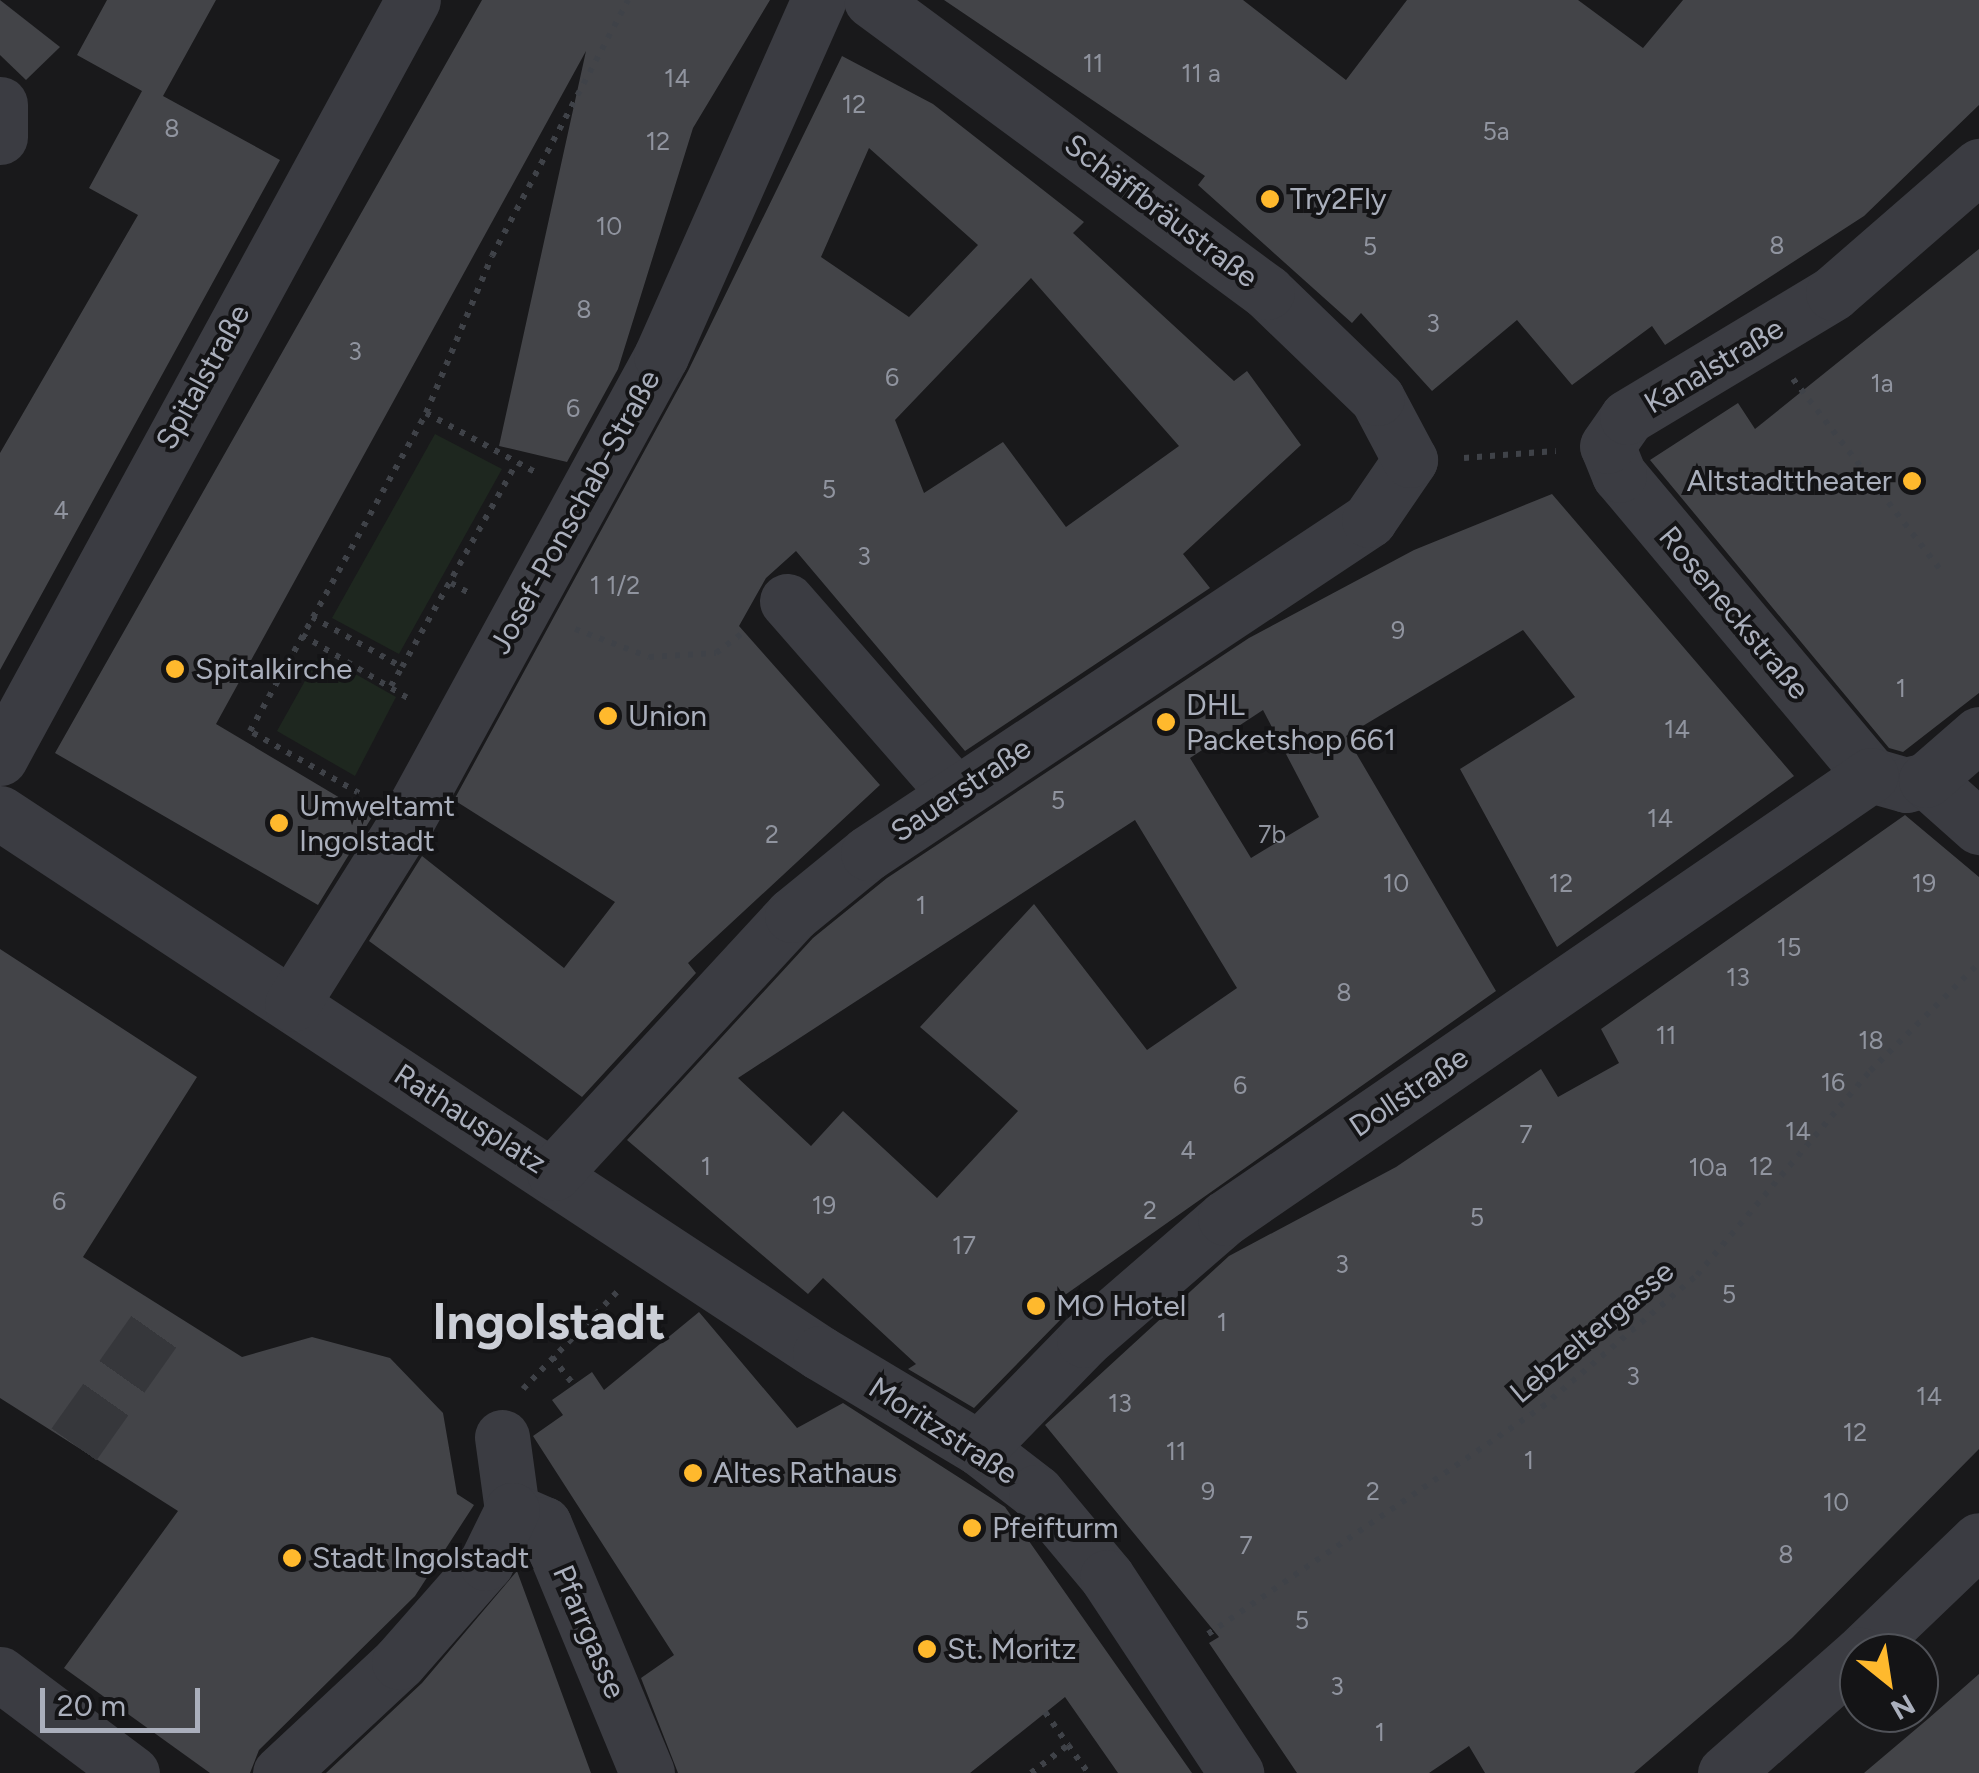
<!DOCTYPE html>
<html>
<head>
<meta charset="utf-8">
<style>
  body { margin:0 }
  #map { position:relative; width:1979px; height:1773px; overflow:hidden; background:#19191b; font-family:Figtree,sans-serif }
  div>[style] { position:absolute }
  .green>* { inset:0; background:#1e271f }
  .building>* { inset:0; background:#434448 }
  .minor-tunnel>* { height:55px; margin-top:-27.5px; transform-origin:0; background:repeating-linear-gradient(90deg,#36373b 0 55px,transparent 0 83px) }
  .path>* { height:6px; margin-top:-3px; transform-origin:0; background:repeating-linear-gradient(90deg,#3f4248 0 5px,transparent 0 13px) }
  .minor>* { height:55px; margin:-27.5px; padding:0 27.5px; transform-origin:27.5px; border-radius:27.5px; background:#3b3c42 }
  .dots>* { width:28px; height:28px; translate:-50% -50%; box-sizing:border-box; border:5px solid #141416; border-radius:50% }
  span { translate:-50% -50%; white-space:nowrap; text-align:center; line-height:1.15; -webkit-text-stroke:8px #141416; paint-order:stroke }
  .number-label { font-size:25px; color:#90949f }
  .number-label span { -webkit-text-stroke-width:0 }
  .poi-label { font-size:30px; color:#aaafbc }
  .left { translate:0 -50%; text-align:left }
  .right { translate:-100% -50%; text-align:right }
  .street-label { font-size:30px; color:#aaafbc }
  .town-label { font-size:50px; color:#cccfd7; font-weight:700 }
  .north { position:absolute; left:1839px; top:1633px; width:100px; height:100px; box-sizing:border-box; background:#141416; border:2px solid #505258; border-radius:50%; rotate:150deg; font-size:28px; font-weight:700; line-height:40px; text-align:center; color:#aaafbc }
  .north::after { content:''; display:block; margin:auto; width:35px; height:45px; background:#ffb92d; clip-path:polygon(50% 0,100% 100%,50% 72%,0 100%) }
  .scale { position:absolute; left:40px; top:1688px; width:160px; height:45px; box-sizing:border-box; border:5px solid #aaafbc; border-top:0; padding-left:12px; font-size:30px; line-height:35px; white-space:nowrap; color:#aaafbc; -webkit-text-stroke:8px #141416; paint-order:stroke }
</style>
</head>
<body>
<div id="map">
  <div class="green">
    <div style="clip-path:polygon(435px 434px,502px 469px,399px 654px,332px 618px)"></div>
    <div style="clip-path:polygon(320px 654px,396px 697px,355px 776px,277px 731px)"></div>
  </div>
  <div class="building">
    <div style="clip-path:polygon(0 0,60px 47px,26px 80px,0 55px)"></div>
    <div style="clip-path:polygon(107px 0,216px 0,163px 96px,280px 160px,0 670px,0 453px,138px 215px,89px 188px,142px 91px,77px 55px)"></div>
    <div style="clip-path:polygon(482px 0,770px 0,693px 128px,618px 369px,567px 462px,499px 446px,586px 51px,216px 724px,372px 817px,318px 905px,55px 753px)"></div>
    <div style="clip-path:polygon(944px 0,1243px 0,1346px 80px,1407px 0,1578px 0,1643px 48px,1683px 0,1979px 0,1979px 105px,1864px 216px,1665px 345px,1652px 326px,1572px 385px,1517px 320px,1432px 391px,1361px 313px,1352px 323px,1198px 185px,1205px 176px)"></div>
    <div style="clip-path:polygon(evenodd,842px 56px,933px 104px,1084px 222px,1073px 233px,1234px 381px,1247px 371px,1301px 445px,1183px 554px,1210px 588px,965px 751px,796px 551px,766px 578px,739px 626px,880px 785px,688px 963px,696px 973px,582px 1097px,369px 941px,422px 856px,564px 968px,615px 902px,454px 800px,688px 371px,842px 56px,869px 148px,978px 245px,909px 317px,821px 257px,869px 148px,842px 56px,1031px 278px,1179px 446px,1066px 527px,1003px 442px,924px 493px,895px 420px,1031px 278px)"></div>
    <div style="clip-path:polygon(1979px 249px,1979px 693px,1903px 752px,1889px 748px,1650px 460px,1738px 403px,1755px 429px)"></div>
    <div style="clip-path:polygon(evenodd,1552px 494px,1794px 776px,1557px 947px,1460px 769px,1575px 697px,1523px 630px,1346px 736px,1496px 991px,1055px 1302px,1064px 1316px,974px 1408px,908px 1369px,916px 1364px,823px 1278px,808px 1294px,627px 1140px,813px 938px,887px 878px,1249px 638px,1414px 550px,1552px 494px,1263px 710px,1319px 817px,1251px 858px,1190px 758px,1263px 710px,1552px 494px,1135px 820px,1237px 988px,1147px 1050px,1034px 904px,920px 1027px,1018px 1111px,937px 1198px,843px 1111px,811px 1146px,738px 1078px,1135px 820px)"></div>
    <div style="clip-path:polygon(1905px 815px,1979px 877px,1979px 1449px,1792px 1638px,1634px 1773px,1485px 1773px,1469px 1746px,1429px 1773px,1297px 1773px,1209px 1643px,1219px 1637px,1045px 1425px,1229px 1256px,1396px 1167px,1541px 1069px,1558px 1097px,1619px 1063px,1601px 1029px)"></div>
    <div style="clip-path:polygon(0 949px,197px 1077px,83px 1257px,242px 1357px,312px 1337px,390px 1358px,443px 1413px,457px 1494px,474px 1505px,415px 1596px,259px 1750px,250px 1773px,210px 1773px,64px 1668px,178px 1511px,0 1398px)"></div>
    <div style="clip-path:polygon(699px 1312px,797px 1428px,843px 1403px,1005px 1507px,1192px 1773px,1118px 1773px,1065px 1697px,970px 1773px,678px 1773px,641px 1678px,674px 1655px,533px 1436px,563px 1415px,552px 1400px,592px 1372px,604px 1390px)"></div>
    <div style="clip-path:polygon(517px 1571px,591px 1773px,326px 1773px,422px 1683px)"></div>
    <div style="clip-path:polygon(1979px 1674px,1979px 1773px,1864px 1773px,1929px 1718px)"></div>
  </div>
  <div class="minor-tunnel">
    <div style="left:74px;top:1444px;width:164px;rotate:-54.7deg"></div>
  </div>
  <div class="path">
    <div style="left:1793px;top:379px;width:239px;rotate:52.3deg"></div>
    <div style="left:426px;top:413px;width:128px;rotate:28.4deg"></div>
    <div style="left:1464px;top:458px;width:92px;rotate:-4.4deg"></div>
    <div style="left:451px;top:583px;width:23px;rotate:29deg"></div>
    <div style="left:312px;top:617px;width:103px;rotate:29.1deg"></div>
    <div style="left:402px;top:667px;width:233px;rotate:-60.7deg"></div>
    <div style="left:575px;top:629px;width:79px;rotate:20.7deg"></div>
    <div style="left:649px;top:657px;width:67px;rotate:-3.4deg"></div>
    <div style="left:716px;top:653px;width:36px;rotate:-37deg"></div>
    <div style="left:302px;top:635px;width:127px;rotate:30.8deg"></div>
    <div style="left:391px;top:686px;width:22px;rotate:-60deg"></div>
    <div style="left:359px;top:793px;width:125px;rotate:-150.4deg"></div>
    <div style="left:250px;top:731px;width:363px;rotate:-61deg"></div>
    <div style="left:426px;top:413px;width:170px;rotate:-67.2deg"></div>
    <div style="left:492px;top:256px;width:290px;rotate:-62deg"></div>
    <div style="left:552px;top:1357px;width:36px;rotate:52deg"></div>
    <div style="left:523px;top:1389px;width:142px;rotate:-45.9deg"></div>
    <div style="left:1208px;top:1634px;width:404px;rotate:-34.2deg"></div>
    <div style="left:1542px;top:1407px;width:204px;rotate:-40.4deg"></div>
    <div style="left:1697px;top:1275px;width:267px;rotate:-49.7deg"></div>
    <div style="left:1870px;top:1071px;width:153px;rotate:-44.7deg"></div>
    <div style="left:1045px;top:1712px;width:40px;rotate:55.1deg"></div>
    <div style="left:1031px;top:1773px;width:46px;rotate:-37.1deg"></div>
    <div style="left:1068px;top:1745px;width:34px;rotate:54deg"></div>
  </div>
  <div class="minor">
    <div style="left:0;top:104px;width:33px;rotate:90deg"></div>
    <div style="left:787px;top:601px;width:255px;rotate:48.8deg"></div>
    <div style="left:0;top:758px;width:863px;rotate:-61.42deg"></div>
    <div style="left:1871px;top:775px;width:392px;rotate:-130deg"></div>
    <div style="left:1619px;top:475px;width:31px;rotate:-112deg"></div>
    <div style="left:1607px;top:446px;width:35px;rotate:-55deg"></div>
    <div style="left:1627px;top:417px;width:240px;rotate:-31deg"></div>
    <div style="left:1833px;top:293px;width:194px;rotate:-41deg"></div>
    <div style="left:1871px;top:775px;width:36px;rotate:16deg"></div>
    <div style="left:1906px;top:785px;width:21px;rotate:-14deg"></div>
    <div style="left:1926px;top:780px;width:71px;rotate:41.6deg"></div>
    <div style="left:1926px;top:780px;width:70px;rotate:-41deg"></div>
    <div style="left:0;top:813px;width:982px;rotate:33.37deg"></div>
    <div style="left:820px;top:1353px;width:185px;rotate:30.9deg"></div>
    <div style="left:979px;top:1448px;width:72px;rotate:37.7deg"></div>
    <div style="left:1036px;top:1492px;width:111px;rotate:50.1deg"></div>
    <div style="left:1107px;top:1577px;width:235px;rotate:56.6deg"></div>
    <div style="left:292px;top:1004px;width:216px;rotate:-57.9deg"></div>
    <div style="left:407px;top:821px;width:530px;rotate:-61.36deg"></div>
    <div style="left:661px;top:356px;width:389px;rotate:-66.1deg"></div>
    <div style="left:554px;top:1173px;width:351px;rotate:-47.3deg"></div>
    <div style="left:792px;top:915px;width:98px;rotate:-39.2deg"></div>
    <div style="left:868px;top:853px;width:602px;rotate:-33.61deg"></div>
    <div style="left:1369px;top:520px;width:73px;rotate:-55.7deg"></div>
    <div style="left:1410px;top:460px;width:70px;rotate:-118deg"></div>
    <div style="left:1377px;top:398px;width:153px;rotate:-136.1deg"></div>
    <div style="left:1267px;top:292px;width:492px;rotate:-143.6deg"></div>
    <div style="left:502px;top:1437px;width:74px;rotate:82.2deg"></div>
    <div style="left:979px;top:1448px;width:151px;rotate:-45.8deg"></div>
    <div style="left:1084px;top:1340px;width:186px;rotate:-40.9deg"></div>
    <div style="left:1225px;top:1218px;width:783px;rotate:-34.44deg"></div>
    <div style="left:512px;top:1510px;width:35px;rotate:24deg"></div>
    <div style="left:544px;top:1524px;width:269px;rotate:67.5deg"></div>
    <div style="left:1861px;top:1653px;width:163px;rotate:-43.8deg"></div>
    <div style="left:0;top:1674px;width:165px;rotate:36.9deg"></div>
    <div style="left:280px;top:1773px;width:163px;rotate:-43deg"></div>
    <div style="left:399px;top:1662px;width:132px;rotate:-48.7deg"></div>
    <div style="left:486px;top:1563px;width:59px;rotate:-63.9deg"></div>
    <div style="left:1725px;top:1773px;width:179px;rotate:-41.4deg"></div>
  </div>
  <div class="dots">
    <div style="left:1270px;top:199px;background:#ffb92d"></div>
    <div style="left:1912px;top:481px;background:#ffb92d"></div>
    <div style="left:175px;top:669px;background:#ffb92d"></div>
    <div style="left:608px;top:716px;background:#ffb92d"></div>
    <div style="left:1166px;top:722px;background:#ffb92d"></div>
    <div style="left:279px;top:823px;background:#ffb92d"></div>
    <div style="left:1036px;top:1306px;background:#ffb92d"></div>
    <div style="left:693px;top:1473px;background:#ffb92d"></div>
    <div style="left:972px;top:1528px;background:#ffb92d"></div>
    <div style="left:292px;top:1558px;background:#ffb92d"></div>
    <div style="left:927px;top:1649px;background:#ffb92d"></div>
  </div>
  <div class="number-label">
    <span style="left:1093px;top:63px">11</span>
    <span style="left:1201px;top:73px">11 a</span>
    <span style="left:677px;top:78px">14</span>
    <span style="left:854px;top:104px">12</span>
    <span style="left:172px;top:128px">8</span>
    <span style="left:1496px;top:131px">5a</span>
    <span style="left:658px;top:141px">12</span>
    <span style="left:609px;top:226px">10</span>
    <span style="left:1777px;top:245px">8</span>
    <span style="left:1370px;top:246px">5</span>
    <span style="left:584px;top:309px">8</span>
    <span style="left:1433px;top:323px">3</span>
    <span style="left:355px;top:351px">3</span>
    <span style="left:892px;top:377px">6</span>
    <span style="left:1882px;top:383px">1a</span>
    <span style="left:573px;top:408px">6</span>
    <span style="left:829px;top:489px">5</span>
    <span style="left:61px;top:510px">4</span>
    <span style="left:864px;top:556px">3</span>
    <span style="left:615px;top:585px">1 1/2</span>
    <span style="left:1398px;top:630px">9</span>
    <span style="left:1901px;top:688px">1</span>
    <span style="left:1677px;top:729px">14</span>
    <span style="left:1058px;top:800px">5</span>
    <span style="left:1660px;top:818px">14</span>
    <span style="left:772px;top:834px">2</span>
    <span style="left:1272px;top:834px">7b</span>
    <span style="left:1396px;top:883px">10</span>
    <span style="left:1561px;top:883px">12</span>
    <span style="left:1924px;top:883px">19</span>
    <span style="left:921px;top:905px">1</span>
    <span style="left:1789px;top:947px">15</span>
    <span style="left:1738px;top:977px">13</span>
    <span style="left:1344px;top:992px">8</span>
    <span style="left:1666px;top:1035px">11</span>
    <span style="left:1871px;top:1040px">18</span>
    <span style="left:1833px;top:1082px">16</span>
    <span style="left:1240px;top:1085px">6</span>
    <span style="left:1798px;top:1131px">14</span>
    <span style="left:1526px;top:1134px">7</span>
    <span style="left:1188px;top:1150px">4</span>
    <span style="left:706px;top:1166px">1</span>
    <span style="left:1761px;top:1166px">12</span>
    <span style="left:1708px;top:1167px">10a</span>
    <span style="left:59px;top:1201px">6</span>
    <span style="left:824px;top:1205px">19</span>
    <span style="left:1150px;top:1210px">2</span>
    <span style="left:1477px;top:1217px">5</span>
    <span style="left:964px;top:1245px">17</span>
    <span style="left:1342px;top:1264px">3</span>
    <span style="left:1729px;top:1294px">5</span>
    <span style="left:1222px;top:1322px">1</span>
    <span style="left:1633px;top:1376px">3</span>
    <span style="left:1929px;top:1396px">14</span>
    <span style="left:1120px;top:1403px">13</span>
    <span style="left:1855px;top:1432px">12</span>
    <span style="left:1176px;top:1451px">11</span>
    <span style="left:1529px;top:1460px">1</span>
    <span style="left:1208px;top:1491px">9</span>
    <span style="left:1373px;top:1491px">2</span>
    <span style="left:1836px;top:1502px">10</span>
    <span style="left:1246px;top:1545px">7</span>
    <span style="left:1786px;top:1554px">8</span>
    <span style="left:1302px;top:1620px">5</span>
    <span style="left:1337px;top:1686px">3</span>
    <span style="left:1380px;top:1732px">1</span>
  </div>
  <div class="poi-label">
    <span class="left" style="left:1290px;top:199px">Try2Fly</span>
    <span class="right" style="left:1892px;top:481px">Altstadttheater</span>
    <span class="left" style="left:195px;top:669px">Spitalkirche</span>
    <span class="left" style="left:1186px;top:722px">DHL<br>Packetshop 661</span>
    <span class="left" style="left:628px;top:716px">Union</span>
    <span class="left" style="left:299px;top:823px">Umweltamt<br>Ingolstadt</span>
    <span class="left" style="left:1056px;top:1306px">MO Hotel</span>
    <span class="left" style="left:713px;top:1473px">Altes Rathaus</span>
    <span class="left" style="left:992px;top:1528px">Pfeifturm</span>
    <span class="left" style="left:312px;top:1558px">Stadt Ingolstadt</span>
    <span class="left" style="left:947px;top:1649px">St. Moritz</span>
  </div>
  <div class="street-label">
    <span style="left:1161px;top:211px;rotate:37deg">Schäffbräustraße</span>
    <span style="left:1714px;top:366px;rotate:-31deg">Kanalstraße</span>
    <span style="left:203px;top:377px;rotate:-61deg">Spitalstraße</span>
    <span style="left:575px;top:512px;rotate:-61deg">Josef-Ponschab-Straße</span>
    <span style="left:1734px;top:613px;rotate:50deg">Roseneckstraße</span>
    <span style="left:961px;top:790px;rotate:-34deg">Sauerstraße</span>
    <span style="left:1409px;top:1092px;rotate:-34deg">Dollstraße</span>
    <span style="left:470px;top:1119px;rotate:33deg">Rathausplatz</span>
    <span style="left:1592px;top:1332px;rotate:-40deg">Lebzeltergasse</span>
    <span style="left:943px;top:1431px;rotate:33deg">Moritzstraße</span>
    <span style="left:589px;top:1632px;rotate:67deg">Pfarrgasse</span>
  </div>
  <div class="town-label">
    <span style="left:549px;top:1322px">Ingolstadt</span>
  </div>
  <div class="north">N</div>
  <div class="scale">20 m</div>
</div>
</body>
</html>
